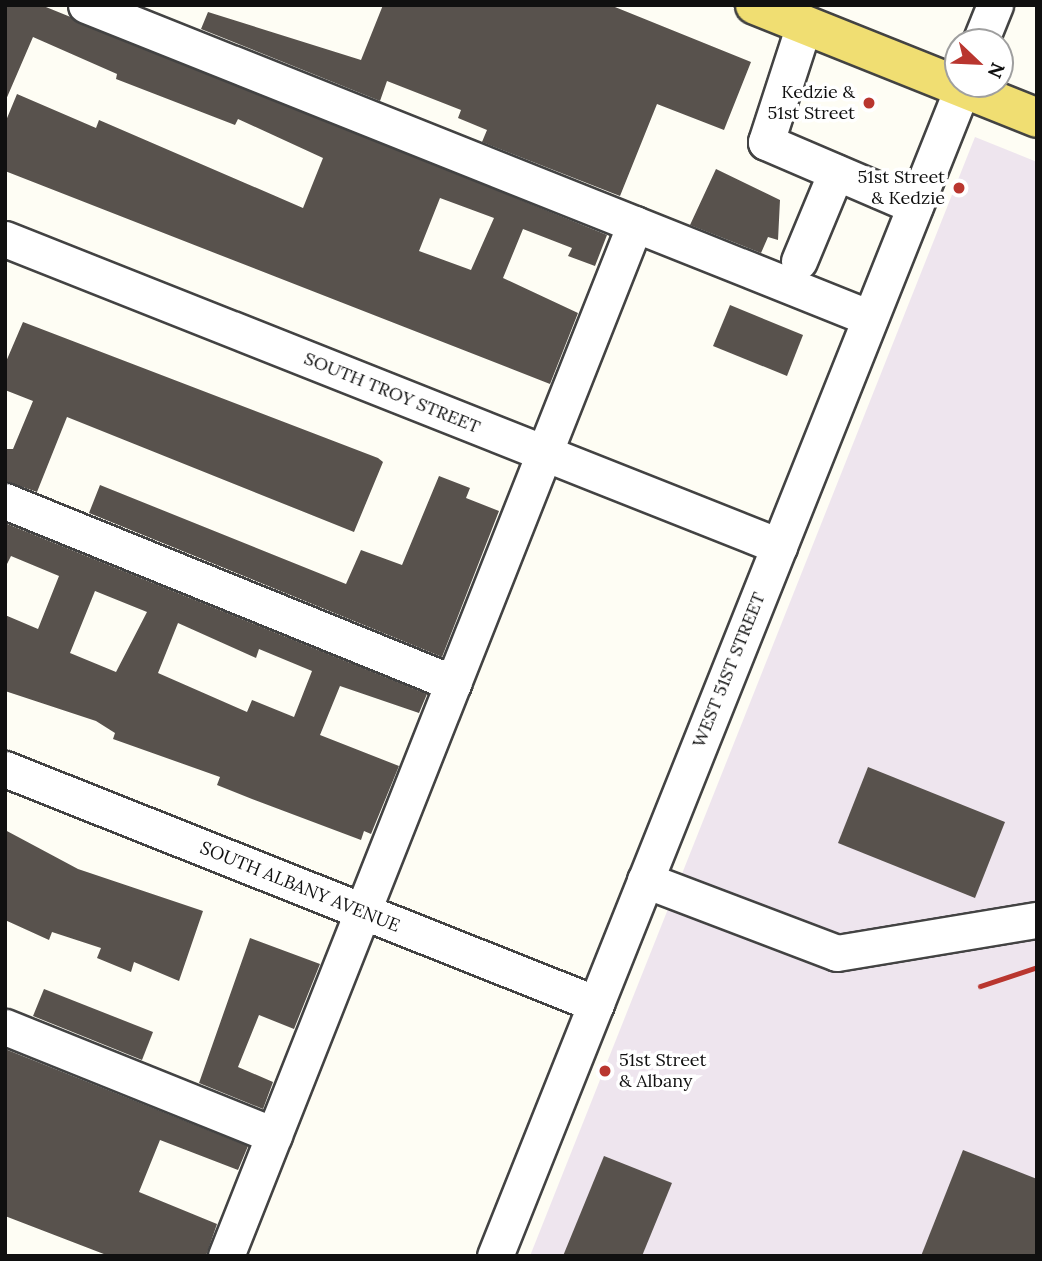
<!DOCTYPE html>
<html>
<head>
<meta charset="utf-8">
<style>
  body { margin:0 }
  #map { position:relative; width:1042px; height:1261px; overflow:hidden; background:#fefdf4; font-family:Lora,serif }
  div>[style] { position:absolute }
  .industrial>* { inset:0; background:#eee5ee }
  .building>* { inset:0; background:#58524d }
  .roads { filter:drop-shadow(2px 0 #434343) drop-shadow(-2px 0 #434343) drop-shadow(0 2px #434343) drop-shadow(0 -2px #434343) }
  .minor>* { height:35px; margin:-17.5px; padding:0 17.5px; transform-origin:17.5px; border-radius:17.5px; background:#fff }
  .major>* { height:38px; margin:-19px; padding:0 19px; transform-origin:19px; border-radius:19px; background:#f0de72 }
  .rail>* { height:5px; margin:-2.5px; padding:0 2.5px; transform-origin:2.5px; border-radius:2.5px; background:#b9362f }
  .dots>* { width:19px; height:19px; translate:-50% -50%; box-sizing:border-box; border:4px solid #fff; border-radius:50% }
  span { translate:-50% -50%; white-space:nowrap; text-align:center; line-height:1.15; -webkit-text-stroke:7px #fff; paint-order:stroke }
  .poi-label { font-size:18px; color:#101010 }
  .right { translate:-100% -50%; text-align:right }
  .left { translate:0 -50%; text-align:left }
  .street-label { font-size:18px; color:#101010 }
  .frame { position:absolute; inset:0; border:7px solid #101010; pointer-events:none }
  .north { position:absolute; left:944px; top:28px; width:70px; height:70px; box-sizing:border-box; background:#fff; border:2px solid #9f9f9f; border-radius:50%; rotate:113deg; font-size:19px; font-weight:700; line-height:28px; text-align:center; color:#101010 }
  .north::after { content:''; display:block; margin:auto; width:24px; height:32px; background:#b9362f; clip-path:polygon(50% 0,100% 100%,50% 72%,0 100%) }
</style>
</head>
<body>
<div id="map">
  <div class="industrial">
    <div style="clip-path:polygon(975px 137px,1037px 162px,1037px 1256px,530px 1256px)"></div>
  </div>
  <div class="building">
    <div style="clip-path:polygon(evenodd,5px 5px,41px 5px,607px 235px,595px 266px,568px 256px,572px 248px,523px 229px,503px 278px,578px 313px,550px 384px,5px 171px,5px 123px,17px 94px,96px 128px,99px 120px,303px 208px,323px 158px,238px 119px,235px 125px,116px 79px,117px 74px,33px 37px,5px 102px,5px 5px,440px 198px,494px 218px,471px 270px,419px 251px,440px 198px)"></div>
    <div style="clip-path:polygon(383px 5px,610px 5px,751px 62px,724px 130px,657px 104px,620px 196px,482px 142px,487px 130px,458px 118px,461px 110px,387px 81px,380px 101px,201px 29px,208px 12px,361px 60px)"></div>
    <div style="clip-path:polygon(716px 169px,780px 200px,778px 240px,768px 237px,761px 253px,690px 225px)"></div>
    <div style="clip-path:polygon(730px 305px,803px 335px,787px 376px,713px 346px)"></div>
    <div style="clip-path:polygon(23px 322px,378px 458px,383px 462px,354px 532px,67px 417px,37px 492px,5px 481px,5px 449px,13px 449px,33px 401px,5px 390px,5px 364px)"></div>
    <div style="clip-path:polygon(439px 476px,470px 488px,466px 498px,499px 511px,442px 657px,89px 513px,100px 485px,346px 584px,361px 550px,402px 565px)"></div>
    <div style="clip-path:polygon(evenodd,5px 523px,427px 694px,419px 713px,340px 686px,320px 735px,399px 766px,371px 834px,364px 831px,361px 840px,252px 799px,217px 785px,220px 777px,113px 739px,115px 733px,96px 721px,5px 691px,5px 615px,38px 629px,59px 576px,11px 556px,5px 568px,5px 523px,95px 591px,147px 612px,116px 672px,70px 653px,95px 591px,5px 523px,178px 623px,256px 658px,259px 649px,312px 671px,294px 717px,252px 700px,247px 712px,158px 673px,178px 623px)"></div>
    <div style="clip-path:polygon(868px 767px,1005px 822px,975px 898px,838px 843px)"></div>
    <div style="clip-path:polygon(5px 830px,78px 869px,203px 911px,179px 981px,134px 962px,131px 972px,97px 958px,101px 948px,52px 932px,49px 940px,5px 920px)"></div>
    <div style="clip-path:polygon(250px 938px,320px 964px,294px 1029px,259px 1015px,238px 1067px,273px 1082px,263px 1109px,199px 1083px)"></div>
    <div style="clip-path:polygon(44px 989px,153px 1032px,142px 1060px,33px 1016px)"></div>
    <div style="clip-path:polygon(5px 1049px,248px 1146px,238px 1170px,160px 1140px,139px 1192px,217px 1224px,206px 1256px,109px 1256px,5px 1216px)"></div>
    <div style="clip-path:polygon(963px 1150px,1037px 1179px,1037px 1256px,921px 1256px)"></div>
    <div style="clip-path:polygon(604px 1156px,672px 1183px,642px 1256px,563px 1256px)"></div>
  </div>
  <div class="roads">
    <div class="minor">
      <div style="left:86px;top:5px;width:844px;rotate:21.76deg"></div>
      <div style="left:804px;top:25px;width:123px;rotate:108deg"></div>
      <div style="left:766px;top:142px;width:162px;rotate:23.2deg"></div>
      <div style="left:980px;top:42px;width:40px;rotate:-68deg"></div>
      <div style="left:5px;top:239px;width:833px;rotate:21.64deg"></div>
      <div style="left:799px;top:261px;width:96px;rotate:-67.4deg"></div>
      <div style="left:5px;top:501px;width:484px;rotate:22.1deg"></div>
      <div style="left:5px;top:769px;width:636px;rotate:21.68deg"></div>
      <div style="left:645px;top:880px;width:205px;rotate:20.8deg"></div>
      <div style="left:837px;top:953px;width:203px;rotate:-9.4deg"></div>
      <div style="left:5px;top:1027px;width:290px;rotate:21.9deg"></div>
      <div style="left:226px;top:1256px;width:1110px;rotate:-68.38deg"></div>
      <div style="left:495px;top:1256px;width:1262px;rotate:-68.19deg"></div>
    </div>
    <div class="major">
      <div style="left:755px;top:5px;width:304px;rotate:21.8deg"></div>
    </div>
  </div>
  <div class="rail">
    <div style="left:980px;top:986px;width:60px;rotate:-18.4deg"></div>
  </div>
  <div class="dots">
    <div style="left:869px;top:103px;background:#b9362f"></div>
    <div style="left:959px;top:188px;background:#b9362f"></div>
    <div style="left:605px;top:1071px;background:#b9362f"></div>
  </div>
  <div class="poi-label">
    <span class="right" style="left:855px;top:103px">Kedzie &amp;<br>51st Street</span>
    <span class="right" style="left:945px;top:188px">51st Street<br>&amp; Kedzie</span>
    <span class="left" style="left:619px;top:1071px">51st Street<br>&amp; Albany</span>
  </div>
  <div class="street-label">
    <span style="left:392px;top:393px;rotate:22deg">SOUTH TROY STREET</span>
    <span style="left:729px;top:670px;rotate:-68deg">WEST 51ST STREET</span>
    <span style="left:300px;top:887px;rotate:22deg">SOUTH ALBANY AVENUE</span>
  </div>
  <div class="frame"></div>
  <div class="north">N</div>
</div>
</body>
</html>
